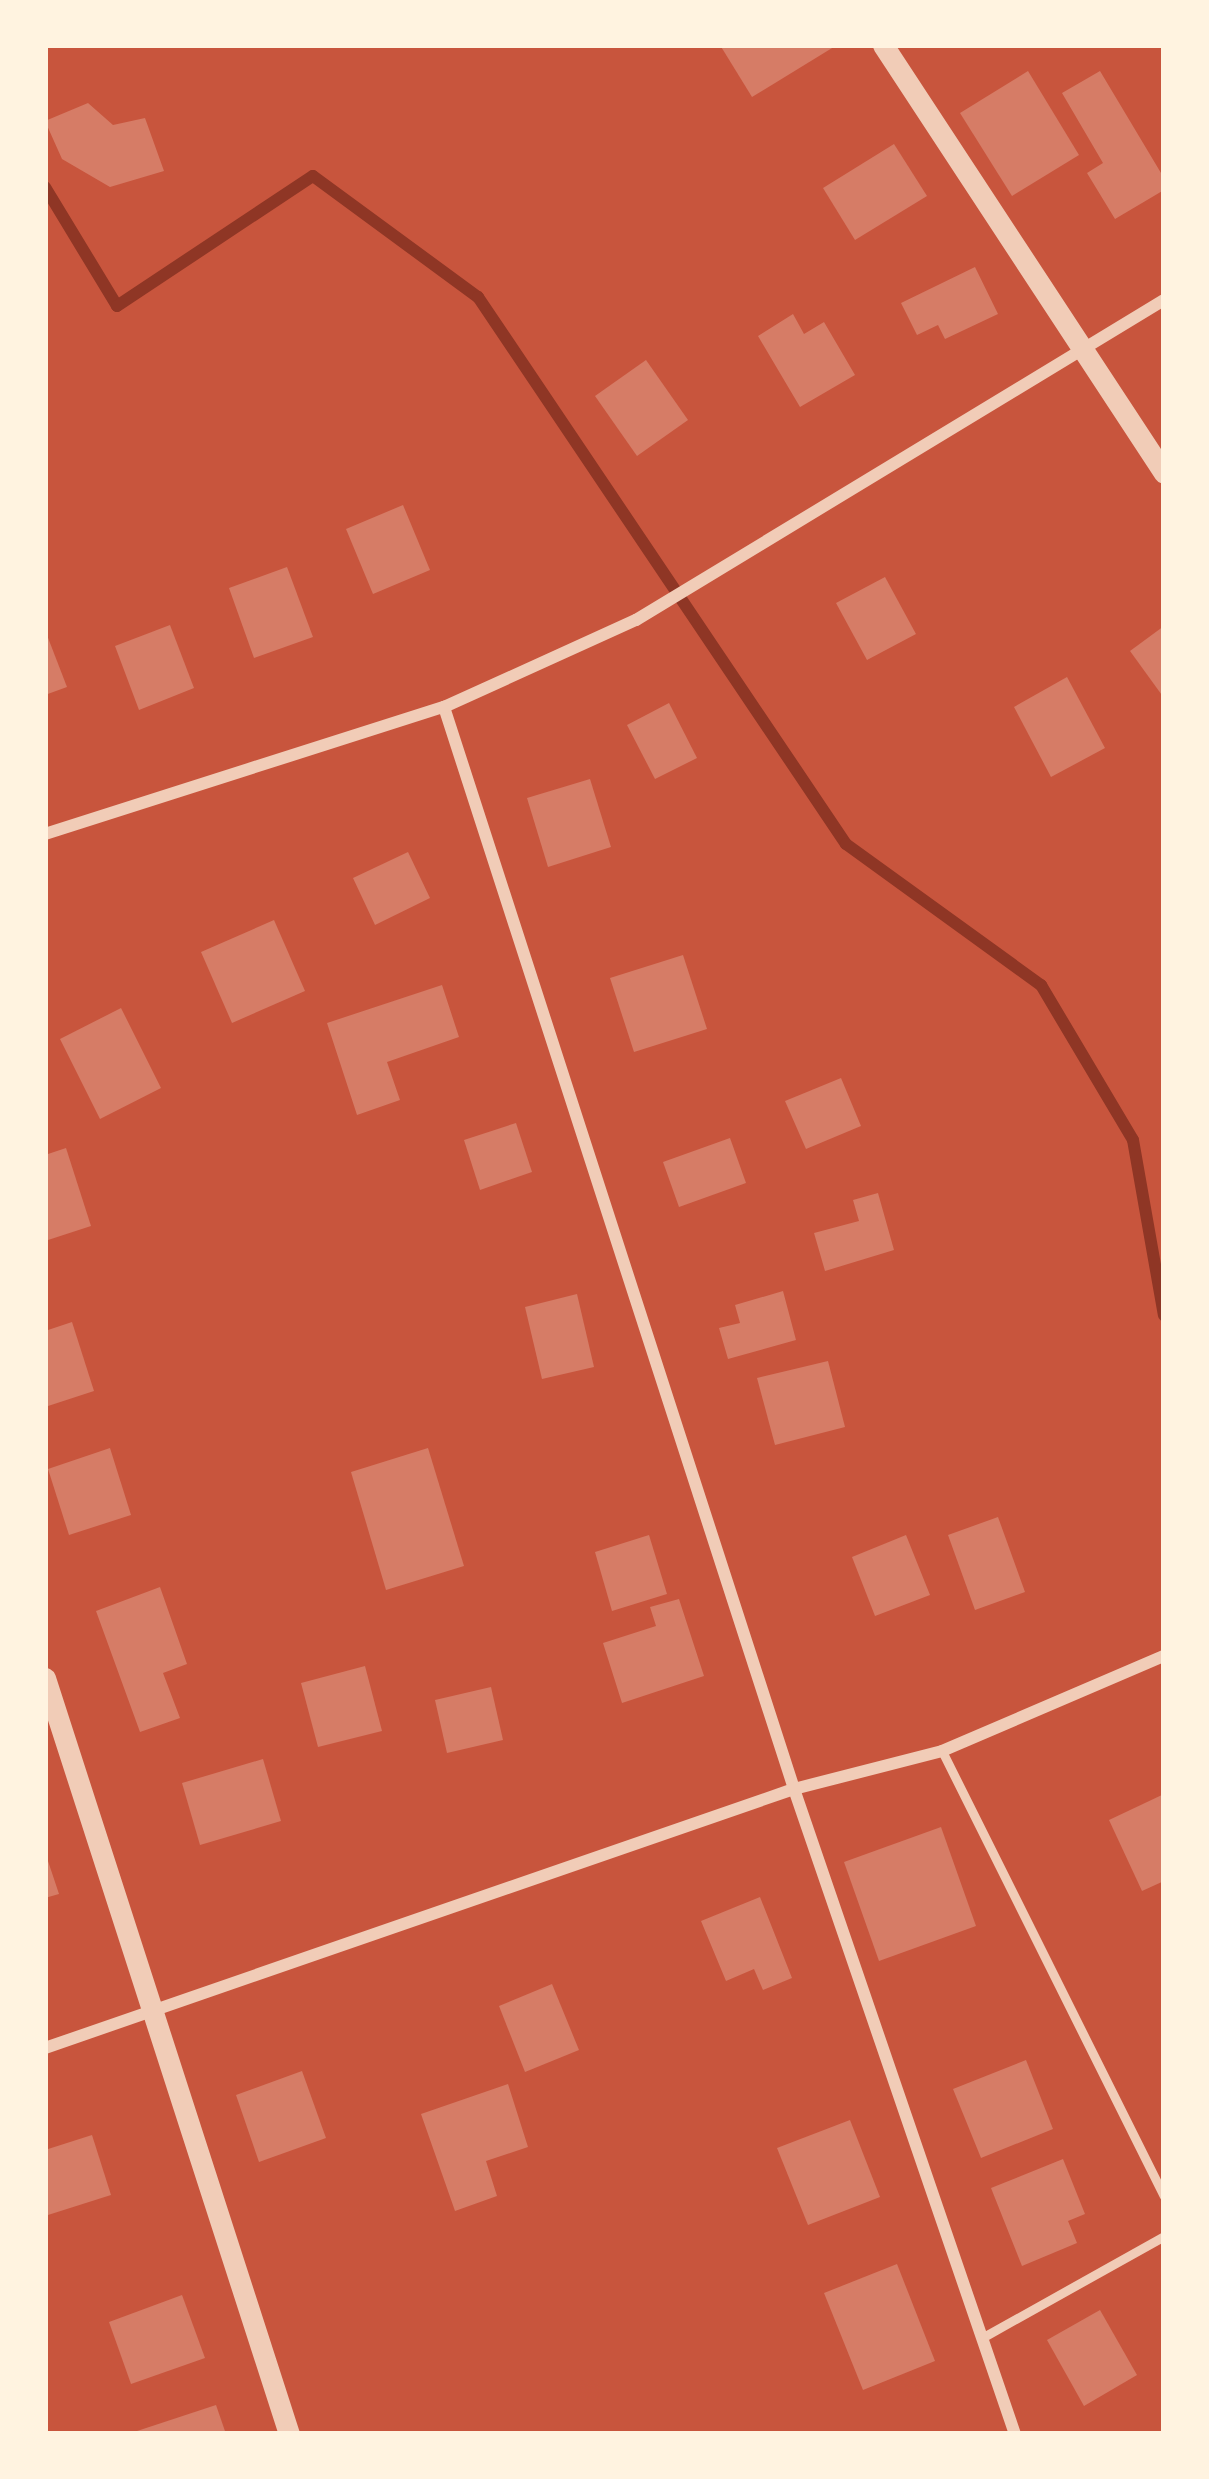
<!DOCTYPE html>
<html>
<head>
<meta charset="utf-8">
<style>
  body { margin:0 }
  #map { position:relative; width:1209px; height:2479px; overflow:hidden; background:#c8553d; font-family:"Nunito Sans",sans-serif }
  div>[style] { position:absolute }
  .stream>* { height:12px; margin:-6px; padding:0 6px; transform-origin:6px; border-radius:6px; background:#8f3625 }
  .building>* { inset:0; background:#d67c66 }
  .service>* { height:9px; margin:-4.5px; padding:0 4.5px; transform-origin:4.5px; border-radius:4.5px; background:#f1ccb7 }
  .minor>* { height:12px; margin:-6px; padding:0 6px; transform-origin:6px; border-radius:6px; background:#f1ccb7 }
  .tertiary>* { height:21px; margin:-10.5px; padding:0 10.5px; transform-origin:10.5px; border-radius:10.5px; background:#f1ccb7 }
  span { translate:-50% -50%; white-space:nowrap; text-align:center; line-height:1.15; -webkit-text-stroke:9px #fff3e0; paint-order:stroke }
  .frame { position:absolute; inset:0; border:48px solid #fff3e0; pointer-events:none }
</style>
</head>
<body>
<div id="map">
  <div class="stream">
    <div style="left:45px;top:187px;width:139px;rotate:58.8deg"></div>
    <div style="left:117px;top:306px;width:235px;rotate:-33.6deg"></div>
    <div style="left:313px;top:176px;width:205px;rotate:36.3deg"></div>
    <div style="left:478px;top:297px;width:659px;rotate:56.07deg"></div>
    <div style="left:846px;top:844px;width:241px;rotate:35.9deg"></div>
    <div style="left:1041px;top:985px;width:180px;rotate:59.3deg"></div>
    <div style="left:1133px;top:1140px;width:178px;rotate:80deg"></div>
  </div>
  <div class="building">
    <div style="clip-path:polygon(720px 45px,837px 45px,752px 97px)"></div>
    <div style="clip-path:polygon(1028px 71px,1079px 155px,1012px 196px,960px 113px)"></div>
    <div style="clip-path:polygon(1100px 71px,1164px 178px,1164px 190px,1115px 219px,1087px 173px,1103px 163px,1062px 93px)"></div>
    <div style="clip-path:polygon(88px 103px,113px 125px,145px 118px,164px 171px,110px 187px,62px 159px,45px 121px)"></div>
    <div style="clip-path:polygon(894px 144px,927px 196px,855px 240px,823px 188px)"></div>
    <div style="clip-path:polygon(975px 267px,998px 314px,945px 339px,938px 325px,917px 335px,901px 303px)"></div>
    <div style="clip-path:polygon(793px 314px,804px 334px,824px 322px,855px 375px,800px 407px,758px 336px)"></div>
    <div style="clip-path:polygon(646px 360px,688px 420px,637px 456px,595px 396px)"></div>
    <div style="clip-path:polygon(403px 505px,430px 570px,373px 594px,346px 529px)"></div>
    <div style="clip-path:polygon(287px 567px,313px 637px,254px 658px,229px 588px)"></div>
    <div style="clip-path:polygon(885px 577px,916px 634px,867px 660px,836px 603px)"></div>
    <div style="clip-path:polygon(170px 625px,194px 688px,139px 710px,115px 646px)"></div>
    <div style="clip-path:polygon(1164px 626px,1164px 698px,1130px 651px)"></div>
    <div style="clip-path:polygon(45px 630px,67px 687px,45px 695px)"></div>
    <div style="clip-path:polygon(1067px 677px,1105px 748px,1051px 777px,1014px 707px)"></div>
    <div style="clip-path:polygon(669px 703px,697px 758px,655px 779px,627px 725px)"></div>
    <div style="clip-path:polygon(590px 779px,611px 847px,548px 867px,527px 798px)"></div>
    <div style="clip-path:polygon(408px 852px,430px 898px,375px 925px,353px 878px)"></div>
    <div style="clip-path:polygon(274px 920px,305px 991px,232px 1023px,201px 952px)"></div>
    <div style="clip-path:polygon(683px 955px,707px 1029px,634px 1052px,610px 978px)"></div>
    <div style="clip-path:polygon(442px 985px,459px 1037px,387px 1062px,400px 1100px,357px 1115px,327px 1023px)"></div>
    <div style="clip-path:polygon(121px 1008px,161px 1088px,100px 1119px,60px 1039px)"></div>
    <div style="clip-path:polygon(841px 1078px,861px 1126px,806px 1149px,785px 1101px)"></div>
    <div style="clip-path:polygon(516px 1123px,532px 1172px,480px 1190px,464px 1140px)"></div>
    <div style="clip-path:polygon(730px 1138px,746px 1183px,679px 1207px,663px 1162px)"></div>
    <div style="clip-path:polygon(66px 1148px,91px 1226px,45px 1241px,45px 1155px)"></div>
    <div style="clip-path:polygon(878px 1193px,894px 1250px,825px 1271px,814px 1233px,859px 1221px,853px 1200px)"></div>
    <div style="clip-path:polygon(783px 1291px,796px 1340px,728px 1359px,719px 1328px,740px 1323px,735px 1305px)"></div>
    <div style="clip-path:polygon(577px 1294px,594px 1367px,542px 1379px,525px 1307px)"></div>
    <div style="clip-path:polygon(72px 1322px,94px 1391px,45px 1407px,45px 1331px)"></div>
    <div style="clip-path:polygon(828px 1361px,845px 1427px,775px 1445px,757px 1378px)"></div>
    <div style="clip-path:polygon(110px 1448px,131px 1515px,69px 1535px,48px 1469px)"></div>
    <div style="clip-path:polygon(428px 1448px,464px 1566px,386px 1590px,351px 1472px)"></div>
    <div style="clip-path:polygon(998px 1517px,1025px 1592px,975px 1610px,948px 1535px)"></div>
    <div style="clip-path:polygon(649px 1535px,667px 1594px,612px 1611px,595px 1552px)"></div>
    <div style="clip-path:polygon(906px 1535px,930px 1595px,875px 1616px,852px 1557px)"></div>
    <div style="clip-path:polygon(160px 1587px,187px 1664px,163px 1673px,180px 1718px,140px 1732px,96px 1611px)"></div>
    <div style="clip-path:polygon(679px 1599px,704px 1676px,622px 1703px,603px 1643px,656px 1626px,650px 1607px)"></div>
    <div style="clip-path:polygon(365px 1666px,382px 1731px,318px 1747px,301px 1683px)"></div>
    <div style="clip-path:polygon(491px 1687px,503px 1740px,447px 1753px,435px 1700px)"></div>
    <div style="clip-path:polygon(263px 1759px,281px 1821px,200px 1845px,182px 1783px)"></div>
    <div style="clip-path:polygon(1164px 1794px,1164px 1881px,1142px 1891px,1109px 1820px)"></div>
    <div style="clip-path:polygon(941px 1827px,976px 1926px,879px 1961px,844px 1862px)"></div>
    <div style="clip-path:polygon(45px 1852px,59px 1894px,45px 1898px)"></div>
    <div style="clip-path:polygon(760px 1897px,792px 1978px,763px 1990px,754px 1969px,726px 1981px,701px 1921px)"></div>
    <div style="clip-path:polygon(552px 1984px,579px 2050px,525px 2072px,499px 2006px)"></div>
    <div style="clip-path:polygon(1026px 2060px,1053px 2129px,981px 2158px,953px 2089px)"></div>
    <div style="clip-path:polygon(302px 2071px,326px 2138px,259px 2162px,236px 2095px)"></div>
    <div style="clip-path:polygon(508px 2084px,528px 2147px,486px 2161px,497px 2196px,455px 2211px,421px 2114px)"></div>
    <div style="clip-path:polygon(850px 2120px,880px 2197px,808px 2225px,777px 2148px)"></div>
    <div style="clip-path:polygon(92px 2135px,111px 2195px,48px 2215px,45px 2150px)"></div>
    <div style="clip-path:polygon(1063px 2159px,1085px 2214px,1068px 2221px,1077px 2243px,1022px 2266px,991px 2188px)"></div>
    <div style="clip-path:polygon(897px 2264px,935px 2361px,863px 2390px,824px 2293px)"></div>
    <div style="clip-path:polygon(182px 2295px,205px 2358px,131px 2384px,109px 2322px)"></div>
    <div style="clip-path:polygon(1100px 2310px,1137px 2375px,1084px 2406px,1047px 2340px)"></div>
    <div style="clip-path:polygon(216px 2405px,226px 2434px,131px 2434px,131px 2433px)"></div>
  </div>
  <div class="service">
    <div style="left:942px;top:1751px;width:497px;rotate:63.5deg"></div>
    <div style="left:987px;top:2335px;width:203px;rotate:-29.2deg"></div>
  </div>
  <div class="minor">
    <div style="left:444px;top:707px;width:1137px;rotate:72.07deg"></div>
    <div style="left:794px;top:1789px;width:682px;rotate:71.09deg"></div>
    <div style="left:45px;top:834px;width:419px;rotate:-17.7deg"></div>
    <div style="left:444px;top:707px;width:211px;rotate:-24.4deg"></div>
    <div style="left:636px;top:620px;width:617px;rotate:-31.22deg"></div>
    <div style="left:45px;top:2048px;width:793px;rotate:-19.08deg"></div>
    <div style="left:794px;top:1789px;width:153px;rotate:-14.4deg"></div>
    <div style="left:942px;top:1751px;width:241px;rotate:-23.2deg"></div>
  </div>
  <div class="tertiary">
    <div style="left:883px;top:45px;width:512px;rotate:56.71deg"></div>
    <div style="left:45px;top:1678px;width:794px;rotate:72.11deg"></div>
  </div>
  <div class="frame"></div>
</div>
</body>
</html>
